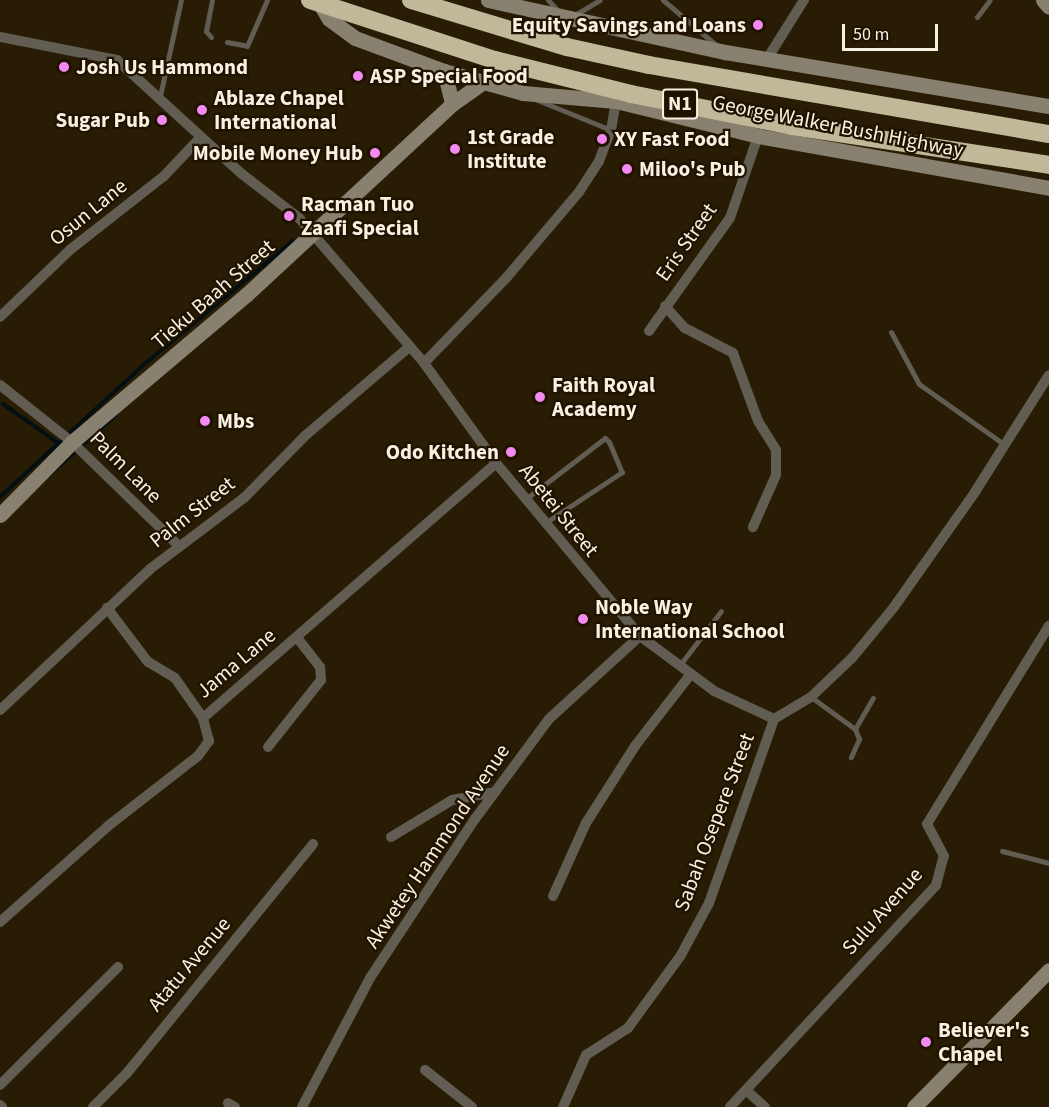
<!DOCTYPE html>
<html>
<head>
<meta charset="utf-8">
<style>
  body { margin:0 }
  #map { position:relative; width:1049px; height:1107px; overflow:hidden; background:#281c04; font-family:"Source Sans 3",sans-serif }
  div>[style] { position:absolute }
  .stream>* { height:4px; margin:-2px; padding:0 2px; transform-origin:2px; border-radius:2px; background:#030f13 }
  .lane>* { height:5px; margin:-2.5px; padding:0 2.5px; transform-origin:2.5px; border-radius:2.5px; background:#615d52 }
  .street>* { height:10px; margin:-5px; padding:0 5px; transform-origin:5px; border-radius:5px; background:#615d52 }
  .secondary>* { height:15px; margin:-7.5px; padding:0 7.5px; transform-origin:7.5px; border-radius:7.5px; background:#88816f }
  .highway>* { height:18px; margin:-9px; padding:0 9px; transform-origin:9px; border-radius:9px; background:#c1b799 }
  .dots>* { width:16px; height:16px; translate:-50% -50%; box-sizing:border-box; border:3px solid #1f1300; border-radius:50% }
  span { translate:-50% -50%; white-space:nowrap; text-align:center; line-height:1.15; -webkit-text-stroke:4.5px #1f1300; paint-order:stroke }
  .shield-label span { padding:2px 4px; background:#1f1300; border:2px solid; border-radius:4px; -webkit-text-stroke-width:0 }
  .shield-label { font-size:20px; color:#f8f0e1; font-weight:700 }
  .poi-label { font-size:21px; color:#f8f0e1; font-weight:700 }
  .right { translate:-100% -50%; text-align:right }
  .left { translate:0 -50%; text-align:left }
  .street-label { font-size:21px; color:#f8f0e1 }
  .scale { position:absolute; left:842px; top:24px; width:96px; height:27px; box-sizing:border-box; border:3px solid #f8f0e1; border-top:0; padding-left:8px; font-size:18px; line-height:21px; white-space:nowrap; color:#f8f0e1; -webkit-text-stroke:4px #1f1300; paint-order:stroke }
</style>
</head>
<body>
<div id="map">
  <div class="stream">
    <div style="left:3px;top:404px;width:67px;rotate:35.3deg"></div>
    <div style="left:48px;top:476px;width:91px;rotate:-41.9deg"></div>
    <div style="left:0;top:497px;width:200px;rotate:-42.6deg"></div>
    <div style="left:147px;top:362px;width:190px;rotate:-39.7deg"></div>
  </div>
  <div class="lane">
    <div style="left:548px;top:0;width:16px;rotate:47deg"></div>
    <div style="left:663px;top:0;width:70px;rotate:40.3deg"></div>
    <div style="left:573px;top:16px;width:31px;rotate:-31deg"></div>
    <div style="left:977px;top:17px;width:21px;rotate:-53deg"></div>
    <div style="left:211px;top:37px;width:8px;rotate:-130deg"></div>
    <div style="left:206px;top:31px;width:32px;rotate:-79deg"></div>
    <div style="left:227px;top:42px;width:20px;rotate:11deg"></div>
    <div style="left:247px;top:46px;width:50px;rotate:-66.5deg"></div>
    <div style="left:160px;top:96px;width:98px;rotate:-77.7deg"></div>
    <div style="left:535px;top:99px;width:82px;rotate:22.2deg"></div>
    <div style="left:891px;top:332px;width:59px;rotate:61.7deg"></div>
    <div style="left:919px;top:384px;width:105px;rotate:35.3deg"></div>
    <div style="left:527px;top:498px;width:98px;rotate:-37.6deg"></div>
    <div style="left:605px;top:438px;width:6px;rotate:45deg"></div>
    <div style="left:609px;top:442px;width:33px;rotate:67deg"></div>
    <div style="left:622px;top:472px;width:92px;rotate:146.5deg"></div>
    <div style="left:679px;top:666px;width:69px;rotate:-52.6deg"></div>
    <div style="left:811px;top:697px;width:54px;rotate:36deg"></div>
    <div style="left:855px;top:729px;width:11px;rotate:68deg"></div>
    <div style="left:859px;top:739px;width:20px;rotate:114deg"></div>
    <div style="left:855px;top:729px;width:36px;rotate:-60deg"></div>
    <div style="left:1002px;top:851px;width:49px;rotate:14.3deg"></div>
  </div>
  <div class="street">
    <div style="left:0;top:37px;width:119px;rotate:11.1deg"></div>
    <div style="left:117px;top:60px;width:169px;rotate:42.4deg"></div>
    <div style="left:242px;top:174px;width:72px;rotate:37.7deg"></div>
    <div style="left:299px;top:218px;width:191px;rotate:49.2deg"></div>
    <div style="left:424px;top:363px;width:123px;rotate:54.2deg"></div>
    <div style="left:496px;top:463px;width:225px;rotate:50.2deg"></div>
    <div style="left:640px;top:636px;width:92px;rotate:36.6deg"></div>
    <div style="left:714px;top:691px;width:66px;rotate:25deg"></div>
    <div style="left:767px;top:59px;width:70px;rotate:-57.9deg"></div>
    <div style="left:665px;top:306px;width:30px;rotate:48deg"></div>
    <div style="left:685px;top:328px;width:54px;rotate:27.5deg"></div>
    <div style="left:733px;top:353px;width:72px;rotate:69.8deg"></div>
    <div style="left:758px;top:421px;width:34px;rotate:58deg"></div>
    <div style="left:776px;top:450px;width:25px;rotate:90deg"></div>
    <div style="left:776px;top:475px;width:57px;rotate:113.9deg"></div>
    <div style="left:0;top:317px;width:98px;rotate:-43.8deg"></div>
    <div style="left:71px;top:249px;width:118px;rotate:-38.1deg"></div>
    <div style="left:164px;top:176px;width:52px;rotate:-46.5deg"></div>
    <div style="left:649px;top:331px;width:139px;rotate:-54.4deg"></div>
    <div style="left:730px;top:218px;width:87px;rotate:-71.1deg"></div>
    <div style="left:424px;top:363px;width:120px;rotate:-46deg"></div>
    <div style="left:507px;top:277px;width:111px;rotate:-49.7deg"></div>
    <div style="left:579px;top:192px;width:37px;rotate:-57deg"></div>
    <div style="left:599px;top:161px;width:33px;rotate:-69deg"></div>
    <div style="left:611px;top:130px;width:29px;rotate:-80deg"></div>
    <div style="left:0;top:385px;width:92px;rotate:38.4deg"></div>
    <div style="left:72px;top:442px;width:149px;rotate:44.2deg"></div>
    <div style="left:0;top:710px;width:206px;rotate:-43.2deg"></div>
    <div style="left:150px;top:569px;width:118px;rotate:-37.1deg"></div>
    <div style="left:244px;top:498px;width:88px;rotate:-45.5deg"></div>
    <div style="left:306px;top:435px;width:135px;rotate:-40.5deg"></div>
    <div style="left:203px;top:718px;width:388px;rotate:-41deg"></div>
    <div style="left:774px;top:719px;width:43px;rotate:-30.7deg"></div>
    <div style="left:811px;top:697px;width:57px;rotate:-43.6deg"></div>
    <div style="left:852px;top:658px;width:66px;rotate:-50.5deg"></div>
    <div style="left:894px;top:607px;width:141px;rotate:-54.8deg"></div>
    <div style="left:975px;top:492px;width:138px;rotate:-57.7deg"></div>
    <div style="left:268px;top:747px;width:85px;rotate:-51.7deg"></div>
    <div style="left:321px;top:680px;width:13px;rotate:-94deg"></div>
    <div style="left:320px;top:667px;width:37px;rotate:-128deg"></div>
    <div style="left:391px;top:837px;width:71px;rotate:-31.2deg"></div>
    <div style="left:452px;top:800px;width:44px;rotate:-10.5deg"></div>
    <div style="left:553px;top:896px;width:80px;rotate:-65.7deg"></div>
    <div style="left:586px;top:823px;width:91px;rotate:-57.5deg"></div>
    <div style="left:635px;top:746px;width:90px;rotate:-52.2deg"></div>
    <div style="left:0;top:922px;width:144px;rotate:-41.6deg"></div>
    <div style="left:108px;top:826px;width:114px;rotate:-37.9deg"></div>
    <div style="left:198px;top:756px;width:19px;rotate:-54deg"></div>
    <div style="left:209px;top:741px;width:24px;rotate:-105deg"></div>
    <div style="left:203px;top:718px;width:49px;rotate:-125deg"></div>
    <div style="left:175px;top:678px;width:31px;rotate:-149deg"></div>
    <div style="left:148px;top:662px;width:68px;rotate:-127.2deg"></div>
    <div style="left:425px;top:1070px;width:60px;rotate:38.2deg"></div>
    <div style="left:0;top:1085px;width:167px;rotate:-45deg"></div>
    <div style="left:747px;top:1091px;width:24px;rotate:42deg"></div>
    <div style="left:228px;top:1103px;width:8px;rotate:30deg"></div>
    <div style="left:0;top:1105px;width:3px;rotate:45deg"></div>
    <div style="left:93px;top:1107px;width:48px;rotate:-45deg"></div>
    <div style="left:127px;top:1073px;width:295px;rotate:-50.9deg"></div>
    <div style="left:302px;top:1107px;width:146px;rotate:-62.2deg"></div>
    <div style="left:370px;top:978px;width:191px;rotate:-56.6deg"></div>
    <div style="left:475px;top:819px;width:124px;rotate:-53.5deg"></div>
    <div style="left:549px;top:719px;width:123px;rotate:-42.4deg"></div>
    <div style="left:563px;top:1107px;width:57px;rotate:-66.1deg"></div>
    <div style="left:586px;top:1055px;width:50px;rotate:-32.7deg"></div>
    <div style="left:628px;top:1028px;width:90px;rotate:-54deg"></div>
    <div style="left:681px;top:955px;width:59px;rotate:-61.7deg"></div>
    <div style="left:709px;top:903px;width:195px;rotate:-70.5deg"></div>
    <div style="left:730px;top:1107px;width:303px;rotate:-47.1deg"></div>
    <div style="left:936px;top:885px;width:30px;rotate:-75deg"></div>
    <div style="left:944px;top:856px;width:36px;rotate:-118deg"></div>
    <div style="left:927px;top:824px;width:233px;rotate:-58.4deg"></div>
  </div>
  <div class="secondary">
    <div style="left:488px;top:0;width:243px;rotate:12.4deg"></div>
    <div style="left:725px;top:52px;width:328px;rotate:9.5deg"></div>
    <div style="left:1043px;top:0;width:9px;rotate:49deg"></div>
    <div style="left:320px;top:4px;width:17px;rotate:59deg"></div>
    <div style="left:329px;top:19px;width:32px;rotate:36deg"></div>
    <div style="left:355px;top:38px;width:95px;rotate:20.3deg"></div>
    <div style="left:444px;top:71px;width:82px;rotate:15.6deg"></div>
    <div style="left:523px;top:93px;width:93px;rotate:4.9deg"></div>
    <div style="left:616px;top:101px;width:146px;rotate:13.8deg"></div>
    <div style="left:758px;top:136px;width:296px;rotate:10.1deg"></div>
    <div style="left:444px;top:71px;width:34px;rotate:76deg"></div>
    <div style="left:0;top:515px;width:103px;rotate:-45.4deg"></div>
    <div style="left:72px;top:442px;width:228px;rotate:-40.2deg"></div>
    <div style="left:246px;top:295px;width:281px;rotate:-42.8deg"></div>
    <div style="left:452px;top:104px;width:39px;rotate:-35deg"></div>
    <div style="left:914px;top:1107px;width:192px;rotate:-45.4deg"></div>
  </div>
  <div class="highway">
    <div style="left:310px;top:0;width:194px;rotate:18deg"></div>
    <div style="left:495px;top:60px;width:140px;rotate:14deg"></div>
    <div style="left:631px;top:94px;width:164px;rotate:11.2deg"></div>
    <div style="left:792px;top:126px;width:260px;rotate:8.6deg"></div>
    <div style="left:411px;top:0;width:163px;rotate:16.8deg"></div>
    <div style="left:567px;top:47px;width:84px;rotate:12.4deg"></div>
    <div style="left:649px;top:65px;width:406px;rotate:9.8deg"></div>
  </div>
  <div class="dots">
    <div style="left:758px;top:25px;background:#f38af2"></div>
    <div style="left:64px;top:67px;background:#f38af2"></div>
    <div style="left:358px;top:76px;background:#f38af2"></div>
    <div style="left:202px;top:110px;background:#f38af2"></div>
    <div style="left:162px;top:120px;background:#f38af2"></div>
    <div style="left:602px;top:139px;background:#f38af2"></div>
    <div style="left:455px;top:149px;background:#f38af2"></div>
    <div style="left:375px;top:153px;background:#f38af2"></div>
    <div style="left:627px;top:169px;background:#f38af2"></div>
    <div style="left:289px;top:216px;background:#f38af2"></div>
    <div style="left:540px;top:397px;background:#f38af2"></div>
    <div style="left:205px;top:421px;background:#f38af2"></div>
    <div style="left:511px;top:452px;background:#f38af2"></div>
    <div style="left:583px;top:619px;background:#f38af2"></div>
    <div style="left:926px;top:1042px;background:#f38af2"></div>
  </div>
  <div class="shield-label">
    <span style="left:680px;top:104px">N1</span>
  </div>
  <div class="poi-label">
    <span class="right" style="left:746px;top:25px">Equity Savings and Loans</span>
    <span class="left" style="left:76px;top:67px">Josh Us Hammond</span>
    <span class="left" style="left:370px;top:76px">ASP Special Food</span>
    <span class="left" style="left:214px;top:110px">Ablaze Chapel<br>International</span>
    <span class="right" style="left:150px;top:120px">Sugar Pub</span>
    <span class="left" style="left:467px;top:149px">1st Grade<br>Institute</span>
    <span class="left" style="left:614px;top:139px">XY Fast Food</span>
    <span class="right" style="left:363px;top:153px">Mobile Money Hub</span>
    <span class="left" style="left:639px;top:169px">Miloo's Pub</span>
    <span class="left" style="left:301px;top:216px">Racman Tuo<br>Zaafi Special</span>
    <span class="left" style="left:552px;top:397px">Faith Royal<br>Academy</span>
    <span class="left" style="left:217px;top:421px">Mbs</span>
    <span class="right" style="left:499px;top:452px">Odo Kitchen</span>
    <span class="left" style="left:595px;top:619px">Noble Way<br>International School</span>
    <span class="left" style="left:938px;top:1042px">Believer's<br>Chapel</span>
  </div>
  <div class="street-label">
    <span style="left:838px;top:126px;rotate:11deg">George Walker Bush Highway</span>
    <span style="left:88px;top:212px;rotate:-39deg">Osun Lane</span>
    <span style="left:686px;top:242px;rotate:-55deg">Eris Street</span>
    <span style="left:213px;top:294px;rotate:-41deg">Tieku Baah Street</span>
    <span style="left:126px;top:467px;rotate:45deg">Palm Lane</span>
    <span style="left:559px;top:510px;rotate:51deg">Abetei Street</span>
    <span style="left:192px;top:512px;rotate:-38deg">Palm Street</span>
    <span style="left:236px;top:663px;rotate:-40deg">Jama Lane</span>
    <span style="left:714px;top:822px;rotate:-69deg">Sabah Osepere Street</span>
    <span style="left:437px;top:846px;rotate:-56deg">Akwetey Hammond Avenue</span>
    <span style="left:882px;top:911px;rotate:-48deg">Sulu Avenue</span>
    <span style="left:189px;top:964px;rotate:-50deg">Atatu Avenue</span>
  </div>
  <div class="scale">50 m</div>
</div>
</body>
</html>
